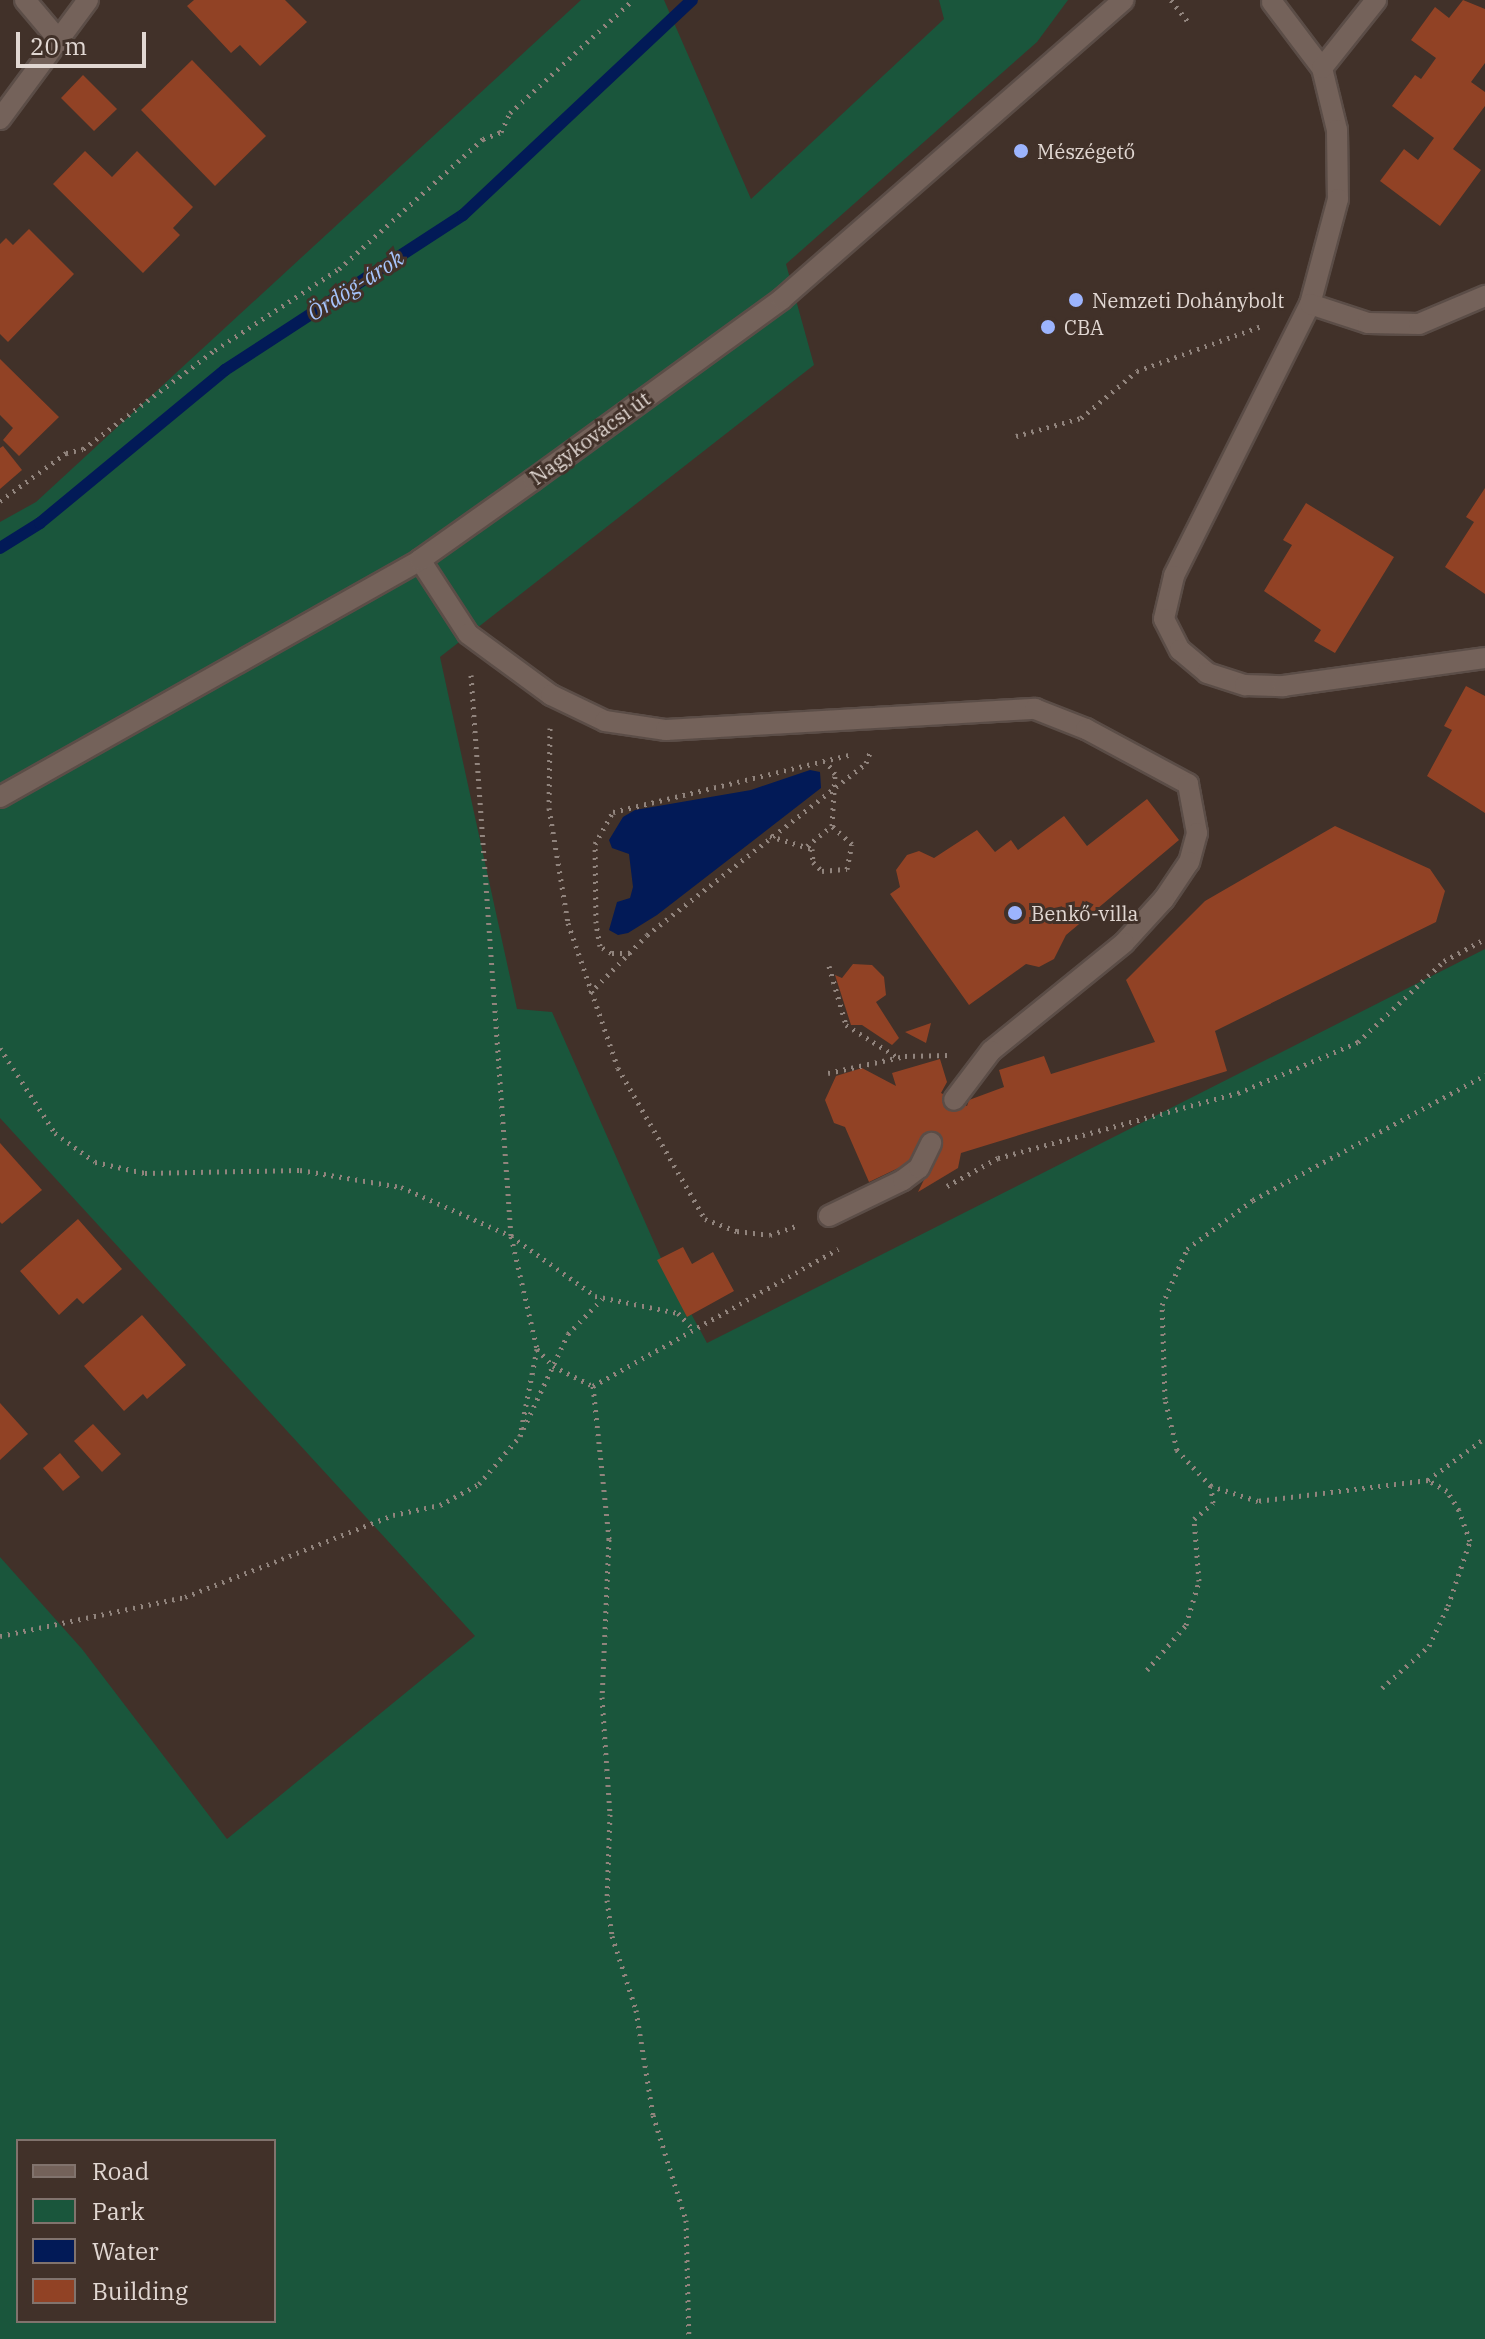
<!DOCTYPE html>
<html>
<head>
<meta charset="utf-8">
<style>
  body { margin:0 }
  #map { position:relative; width:1485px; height:2339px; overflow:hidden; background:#413129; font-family:"IBM Plex Serif",serif }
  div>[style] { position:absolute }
  .green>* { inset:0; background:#1a563c }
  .water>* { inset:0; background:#021a57 }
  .stream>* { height:12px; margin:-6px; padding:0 6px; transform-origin:6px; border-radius:6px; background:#021a57 }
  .building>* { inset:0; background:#914225 }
  .path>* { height:5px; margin-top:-2.5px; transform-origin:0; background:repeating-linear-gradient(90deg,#91847d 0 2px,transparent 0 8px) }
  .roads { filter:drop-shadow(2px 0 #5b4d47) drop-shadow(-2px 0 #5b4d47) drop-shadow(0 2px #5b4d47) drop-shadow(0 -2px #5b4d47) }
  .service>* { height:20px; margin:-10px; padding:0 10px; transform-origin:10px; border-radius:10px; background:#74625a }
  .minor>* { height:20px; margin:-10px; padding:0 10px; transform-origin:10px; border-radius:10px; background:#74625a }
  .tertiary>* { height:20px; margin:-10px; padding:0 10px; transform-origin:10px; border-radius:10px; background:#74625a }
  .dots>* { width:22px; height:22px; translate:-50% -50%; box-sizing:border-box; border:4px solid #413129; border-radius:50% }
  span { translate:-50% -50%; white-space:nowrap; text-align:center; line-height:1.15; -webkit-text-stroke:6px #413129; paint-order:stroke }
  .poi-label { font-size:20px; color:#e1d7d2 }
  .left { translate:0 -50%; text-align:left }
  .street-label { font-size:20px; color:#e1d7d2 }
  .water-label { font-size:22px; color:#a6c4fd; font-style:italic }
  .legend { position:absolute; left:16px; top:2139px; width:260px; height:184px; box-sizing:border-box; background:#413129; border:2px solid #81736d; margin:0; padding:10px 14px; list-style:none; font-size:24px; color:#e1d7d2 }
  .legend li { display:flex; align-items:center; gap:16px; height:40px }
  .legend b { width:40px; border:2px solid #81736d }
  .scale { position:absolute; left:16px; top:32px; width:130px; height:36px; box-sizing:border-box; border:4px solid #e1d7d2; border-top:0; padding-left:10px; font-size:24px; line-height:28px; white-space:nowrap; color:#e1d7d2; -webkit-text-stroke:6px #413129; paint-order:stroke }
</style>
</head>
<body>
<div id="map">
  <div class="green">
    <div style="clip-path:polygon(evenodd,581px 0,664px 0,751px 199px,944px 19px,939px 0,1068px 0,1037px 42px,786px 264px,814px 365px,440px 657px,517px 1009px,552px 1012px,661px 1258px,707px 1343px,1485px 949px,1485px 2339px,0 2339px,0 1557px,82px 1649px,227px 1839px,475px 1636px,0 1118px,0 522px,36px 502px,581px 0,18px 2141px,274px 2141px,274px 2321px,18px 2321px,18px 2141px)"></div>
  </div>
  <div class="water">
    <div style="clip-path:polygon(810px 770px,820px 772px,821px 788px,657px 915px,628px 933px,618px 935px,609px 930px,617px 902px,630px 898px,633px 887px,629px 854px,612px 848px,609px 840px,623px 817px,635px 810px,751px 790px)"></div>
  </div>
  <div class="stream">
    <div style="left:0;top:548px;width:47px;rotate:-32deg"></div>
    <div style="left:40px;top:523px;width:240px;rotate:-39.6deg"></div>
    <div style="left:225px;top:370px;width:284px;rotate:-33.1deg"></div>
    <div style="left:463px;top:215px;width:314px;rotate:-43.2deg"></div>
  </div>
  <div class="building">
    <div style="clip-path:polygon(194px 0,285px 0,307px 22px,260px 66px,240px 45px,231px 53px,187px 6px)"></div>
    <div style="clip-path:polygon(1463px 0,1485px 9px,1485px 63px,1471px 82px,1485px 92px,1485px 106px,1453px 149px,1481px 170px,1440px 226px,1380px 181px,1404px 149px,1418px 160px,1434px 138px,1392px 106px,1415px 75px,1421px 79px,1436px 58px,1411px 40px,1435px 7px,1449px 18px)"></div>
    <div style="clip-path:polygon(192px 60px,266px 136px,215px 186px,141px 110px)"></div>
    <div style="clip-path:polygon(83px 75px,117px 109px,94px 131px,61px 98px)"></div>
    <div style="clip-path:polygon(85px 151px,112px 177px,137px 151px,193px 207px,173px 228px,180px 235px,143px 273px,53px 184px)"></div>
    <div style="clip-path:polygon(29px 229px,74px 274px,8px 342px,0 334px,0 244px,6px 238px,13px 245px)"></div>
    <div style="clip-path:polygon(0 359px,59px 417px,19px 456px,3px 440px,13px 428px,0 415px)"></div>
    <div style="clip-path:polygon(3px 446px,22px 470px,0 489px,0 448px)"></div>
    <div style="clip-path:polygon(1485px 488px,1485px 594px,1445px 567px,1474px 522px,1466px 517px)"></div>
    <div style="clip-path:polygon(1306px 503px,1394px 557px,1335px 653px,1314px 641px,1321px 630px,1264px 591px,1292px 545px,1283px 540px)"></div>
    <div style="clip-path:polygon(1466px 686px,1485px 696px,1485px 813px,1427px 776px,1452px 730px,1444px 726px)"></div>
    <div style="clip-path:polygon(1147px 799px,1179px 840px,1066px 935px,1054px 959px,1039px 967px,1026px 964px,969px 1005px,890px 894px,900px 887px,896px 870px,907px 855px,919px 851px,934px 858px,977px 830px,995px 852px,1011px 840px,1018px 850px,1064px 816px,1087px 846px)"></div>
    <div style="clip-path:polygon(1335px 826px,1430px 869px,1445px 891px,1436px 922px,1215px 1031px,1227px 1071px,961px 1153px,958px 1168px,918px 1192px,940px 1147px,922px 1138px,911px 1162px,869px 1182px,845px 1127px,834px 1123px,825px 1100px,836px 1076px,862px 1068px,896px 1086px,892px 1073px,940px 1059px,947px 1082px,941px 1093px,967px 1106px,969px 1100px,1004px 1087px,999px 1070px,1044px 1056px,1051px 1074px,1155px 1042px,1126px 980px,1205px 901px)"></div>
    <div style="clip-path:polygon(853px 964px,872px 965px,884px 977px,886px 995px,876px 1002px,899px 1038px,892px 1045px,862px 1025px,851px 1025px,835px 975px,842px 978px)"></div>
    <div style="clip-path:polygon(931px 1023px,926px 1043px,905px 1032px)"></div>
    <div style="clip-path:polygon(0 1143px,42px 1190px,2px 1224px,0 1222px)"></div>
    <div style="clip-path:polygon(78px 1219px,122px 1269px,83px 1304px,77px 1298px,59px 1315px,20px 1271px)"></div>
    <div style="clip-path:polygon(683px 1247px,692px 1264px,713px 1252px,734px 1291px,687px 1317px,657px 1260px)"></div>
    <div style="clip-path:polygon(142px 1315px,186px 1365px,147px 1399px,143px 1394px,124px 1411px,84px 1366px)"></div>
    <div style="clip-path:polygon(0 1403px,28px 1434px,0 1460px)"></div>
    <div style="clip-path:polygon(93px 1424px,121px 1454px,102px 1472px,74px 1441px)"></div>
    <div style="clip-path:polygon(60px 1453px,80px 1477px,63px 1491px,43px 1468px)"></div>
  </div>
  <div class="path">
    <div style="left:1171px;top:0;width:28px;rotate:52deg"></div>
    <div style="left:1016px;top:436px;width:67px;rotate:-15.5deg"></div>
    <div style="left:1081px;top:418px;width:73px;rotate:-40deg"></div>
    <div style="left:1137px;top:371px;width:135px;rotate:-19.9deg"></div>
    <div style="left:0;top:501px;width:82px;rotate:-36deg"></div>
    <div style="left:66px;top:453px;width:17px;rotate:-13deg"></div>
    <div style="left:83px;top:449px;width:165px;rotate:-36.9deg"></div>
    <div style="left:215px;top:350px;width:148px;rotate:-33.2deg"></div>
    <div style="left:339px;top:269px;width:194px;rotate:-42.1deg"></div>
    <div style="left:483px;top:139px;width:19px;rotate:-21deg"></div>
    <div style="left:501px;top:132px;width:21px;rotate:-65deg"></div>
    <div style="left:510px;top:113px;width:167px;rotate:-42.6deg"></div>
    <div style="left:471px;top:675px;width:562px;rotate:85.92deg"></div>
    <div style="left:511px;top:1236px;width:116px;rotate:77deg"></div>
    <div style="left:537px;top:1349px;width:89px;rotate:101.1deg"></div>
    <div style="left:550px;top:728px;width:80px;rotate:90.7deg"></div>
    <div style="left:549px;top:808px;width:117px;rotate:80.6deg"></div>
    <div style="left:568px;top:923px;width:153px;rotate:71deg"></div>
    <div style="left:618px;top:1068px;width:174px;rotate:60.1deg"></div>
    <div style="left:705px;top:1219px;width:34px;rotate:21deg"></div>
    <div style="left:737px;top:1231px;width:33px;rotate:7deg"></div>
    <div style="left:770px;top:1235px;width:31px;rotate:-19deg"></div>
    <div style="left:770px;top:836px;width:44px;rotate:17.2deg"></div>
    <div style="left:812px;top:849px;width:13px;rotate:86deg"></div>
    <div style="left:813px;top:862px;width:13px;rotate:45deg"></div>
    <div style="left:822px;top:871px;width:25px;rotate:-5deg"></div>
    <div style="left:847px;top:869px;width:25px;rotate:-79deg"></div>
    <div style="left:852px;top:844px;width:27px;rotate:-138deg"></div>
    <div style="left:832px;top:826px;width:52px;rotate:-86.7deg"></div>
    <div style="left:835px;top:774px;width:16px;rotate:-125deg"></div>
    <div style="left:807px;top:846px;width:32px;rotate:-39deg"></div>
    <div style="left:630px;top:953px;width:19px;rotate:180deg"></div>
    <div style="left:611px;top:953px;width:13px;rotate:-148deg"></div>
    <div style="left:600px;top:946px;width:23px;rotate:-100deg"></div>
    <div style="left:596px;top:923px;width:79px;rotate:-90.7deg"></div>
    <div style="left:595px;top:844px;width:37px;rotate:-61deg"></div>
    <div style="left:613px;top:812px;width:243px;rotate:-13.6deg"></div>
    <div style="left:829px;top:966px;width:61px;rotate:73.9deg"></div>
    <div style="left:846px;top:1025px;width:60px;rotate:32.1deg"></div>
    <div style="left:590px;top:993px;width:81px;rotate:-45.5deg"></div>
    <div style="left:647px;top:935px;width:278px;rotate:-38.1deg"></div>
    <div style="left:866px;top:763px;width:14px;rotate:-69deg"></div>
    <div style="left:0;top:1048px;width:101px;rotate:57.1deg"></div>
    <div style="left:55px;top:1133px;width:49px;rotate:35.9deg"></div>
    <div style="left:95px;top:1162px;width:51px;rotate:12.4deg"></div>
    <div style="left:145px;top:1173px;width:155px;rotate:-1.1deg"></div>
    <div style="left:300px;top:1170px;width:102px;rotate:9.6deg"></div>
    <div style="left:401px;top:1187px;width:120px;rotate:24deg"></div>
    <div style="left:511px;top:1236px;width:103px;rotate:35.5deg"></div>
    <div style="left:595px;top:1296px;width:85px;rotate:11.6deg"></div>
    <div style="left:678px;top:1313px;width:22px;rotate:47deg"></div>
    <div style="left:828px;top:1073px;width:79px;rotate:-12.4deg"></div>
    <div style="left:905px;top:1056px;width:43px;rotate:-1.3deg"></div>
    <div style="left:947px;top:1186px;width:58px;rotate:-28.8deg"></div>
    <div style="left:998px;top:1158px;width:249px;rotate:-15.2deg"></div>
    <div style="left:1238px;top:1093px;width:130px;rotate:-23deg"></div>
    <div style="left:1358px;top:1042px;width:118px;rotate:-43.3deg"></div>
    <div style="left:1444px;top:961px;width:47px;rotate:-28.2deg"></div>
    <div style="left:537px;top:1349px;width:23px;rotate:47deg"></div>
    <div style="left:553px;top:1366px;width:45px;rotate:26.6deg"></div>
    <div style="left:593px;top:1386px;width:281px;rotate:-29.2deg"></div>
    <div style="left:593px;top:1386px;width:154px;rotate:84deg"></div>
    <div style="left:609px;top:1539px;width:158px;rotate:92.5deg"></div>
    <div style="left:602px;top:1697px;width:117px;rotate:86.1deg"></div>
    <div style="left:610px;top:1814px;width:86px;rotate:92deg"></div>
    <div style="left:607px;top:1900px;width:36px;rotate:82deg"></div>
    <div style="left:612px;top:1936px;width:78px;rotate:72deg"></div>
    <div style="left:636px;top:2010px;width:106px;rotate:80.8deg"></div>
    <div style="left:653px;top:2115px;width:110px;rotate:72.6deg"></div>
    <div style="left:686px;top:2220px;width:119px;rotate:88.6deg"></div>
    <div style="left:1428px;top:1480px;width:71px;rotate:-36.4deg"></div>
    <div style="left:0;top:1636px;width:189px;rotate:-11.9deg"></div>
    <div style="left:185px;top:1597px;width:224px;rotate:-21.5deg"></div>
    <div style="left:393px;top:1515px;width:48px;rotate:-12deg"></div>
    <div style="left:440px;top:1505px;width:44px;rotate:-28.3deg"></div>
    <div style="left:479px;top:1484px;width:63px;rotate:-49.5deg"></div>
    <div style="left:520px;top:1436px;width:113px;rotate:-64.8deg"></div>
    <div style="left:568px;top:1334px;width:49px;rotate:-45.8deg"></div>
    <div style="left:1147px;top:1670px;width:60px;rotate:-49.1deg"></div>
    <div style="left:1186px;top:1625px;width:46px;rotate:-73.5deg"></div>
    <div style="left:1199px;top:1581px;width:62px;rotate:-94.6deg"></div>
    <div style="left:1194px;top:1519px;width:25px;rotate:-40deg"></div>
    <div style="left:1213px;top:1503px;width:17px;rotate:-97deg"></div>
    <div style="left:1382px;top:1688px;width:63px;rotate:-41.8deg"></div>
    <div style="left:1429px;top:1646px;width:44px;rotate:-64.6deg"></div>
    <div style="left:1448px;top:1606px;width:69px;rotate:-71.3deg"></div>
    <div style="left:1470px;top:1541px;width:33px;rotate:-110deg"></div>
    <div style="left:1459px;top:1510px;width:22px;rotate:-122deg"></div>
    <div style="left:1447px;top:1491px;width:22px;rotate:-150deg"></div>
    <div style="left:1428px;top:1480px;width:171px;rotate:173deg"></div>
    <div style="left:1258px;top:1501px;width:49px;rotate:-162.3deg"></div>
    <div style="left:1211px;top:1486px;width:50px;rotate:-133.4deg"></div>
    <div style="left:1177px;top:1450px;width:52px;rotate:-103.2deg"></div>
    <div style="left:1165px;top:1399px;width:94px;rotate:-91.8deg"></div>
    <div style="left:1162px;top:1305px;width:61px;rotate:-65.9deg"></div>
    <div style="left:1187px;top:1249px;width:82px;rotate:-36.6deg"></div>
    <div style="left:1253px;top:1200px;width:264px;rotate:-28.3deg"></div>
  </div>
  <div class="roads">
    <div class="service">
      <div style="left:420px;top:560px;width:88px;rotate:57deg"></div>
      <div style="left:468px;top:634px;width:103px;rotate:36.3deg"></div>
      <div style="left:551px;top:695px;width:60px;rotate:25.7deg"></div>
      <div style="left:605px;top:721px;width:62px;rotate:8.4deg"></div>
      <div style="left:666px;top:730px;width:370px;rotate:-3.3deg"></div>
      <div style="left:1035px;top:709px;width:55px;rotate:21.4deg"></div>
      <div style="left:1086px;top:729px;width:116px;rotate:28.3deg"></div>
      <div style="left:1188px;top:784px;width:50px;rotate:79.6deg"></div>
      <div style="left:1197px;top:833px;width:30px;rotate:105deg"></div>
      <div style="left:1189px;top:862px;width:45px;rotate:124deg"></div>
      <div style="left:1164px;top:899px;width:59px;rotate:132.3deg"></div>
      <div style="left:1124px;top:943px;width:171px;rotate:140.9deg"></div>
      <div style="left:991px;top:1051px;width:61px;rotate:127.1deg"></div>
      <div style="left:829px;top:1216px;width:82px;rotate:-25.9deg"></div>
      <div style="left:903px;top:1180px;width:20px;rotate:-37deg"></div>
      <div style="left:919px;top:1168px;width:28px;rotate:-64deg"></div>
    </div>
    <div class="minor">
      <div style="left:25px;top:0;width:51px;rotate:49.8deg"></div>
      <div style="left:1272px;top:2px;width:83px;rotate:52.9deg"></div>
      <div style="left:1322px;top:68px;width:64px;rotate:76.4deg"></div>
      <div style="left:1337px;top:130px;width:69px;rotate:89.2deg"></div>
      <div style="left:1338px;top:199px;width:109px;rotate:104.9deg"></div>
      <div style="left:1310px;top:304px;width:304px;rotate:116.6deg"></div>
      <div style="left:1174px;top:576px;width:44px;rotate:103.1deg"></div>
      <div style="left:1164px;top:619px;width:35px;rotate:63deg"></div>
      <div style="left:1180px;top:650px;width:35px;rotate:40deg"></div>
      <div style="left:1207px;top:673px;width:40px;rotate:18deg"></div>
      <div style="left:1245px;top:685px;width:38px;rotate:2deg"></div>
      <div style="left:1283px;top:686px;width:204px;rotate:-7.9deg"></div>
      <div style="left:1322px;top:68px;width:87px;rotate:-51.5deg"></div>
      <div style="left:0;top:119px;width:148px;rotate:-53.5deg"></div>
      <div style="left:1310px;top:304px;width:61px;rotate:18.1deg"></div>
      <div style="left:1368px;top:323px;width:51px;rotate:1.1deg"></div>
      <div style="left:1419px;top:324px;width:72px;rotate:-23deg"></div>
    </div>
    <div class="tertiary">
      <div style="left:0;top:797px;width:482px;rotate:-29.4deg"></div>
      <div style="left:420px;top:560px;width:138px;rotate:-35.3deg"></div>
      <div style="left:533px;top:480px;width:308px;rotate:-36deg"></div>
      <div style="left:782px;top:299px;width:454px;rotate:-41.2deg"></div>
    </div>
  </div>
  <div class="dots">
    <div style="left:1021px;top:151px;background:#9cb4fd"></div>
    <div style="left:1076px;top:300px;background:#9cb4fd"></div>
    <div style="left:1048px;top:327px;background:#9cb4fd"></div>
    <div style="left:1015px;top:913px;background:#9cb4fd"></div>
  </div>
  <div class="poi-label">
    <span class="left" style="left:1037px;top:151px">Mészégető</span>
    <span class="left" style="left:1092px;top:300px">Nemzeti Dohánybolt</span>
    <span class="left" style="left:1064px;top:327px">CBA</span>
    <span class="left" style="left:1031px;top:913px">Benkő-villa</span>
  </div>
  <div class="street-label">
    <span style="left:590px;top:438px;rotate:-36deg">Nagykovácsi út</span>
  </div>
  <div class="water-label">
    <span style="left:355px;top:285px;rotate:-33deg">Ördög-árok</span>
  </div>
  <ul class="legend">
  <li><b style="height:10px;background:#74625a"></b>Road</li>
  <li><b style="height:22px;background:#1a563c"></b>Park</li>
  <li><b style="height:22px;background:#021a57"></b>Water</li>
  <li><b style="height:22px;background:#914225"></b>Building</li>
  </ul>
  <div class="scale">20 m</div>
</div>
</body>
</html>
